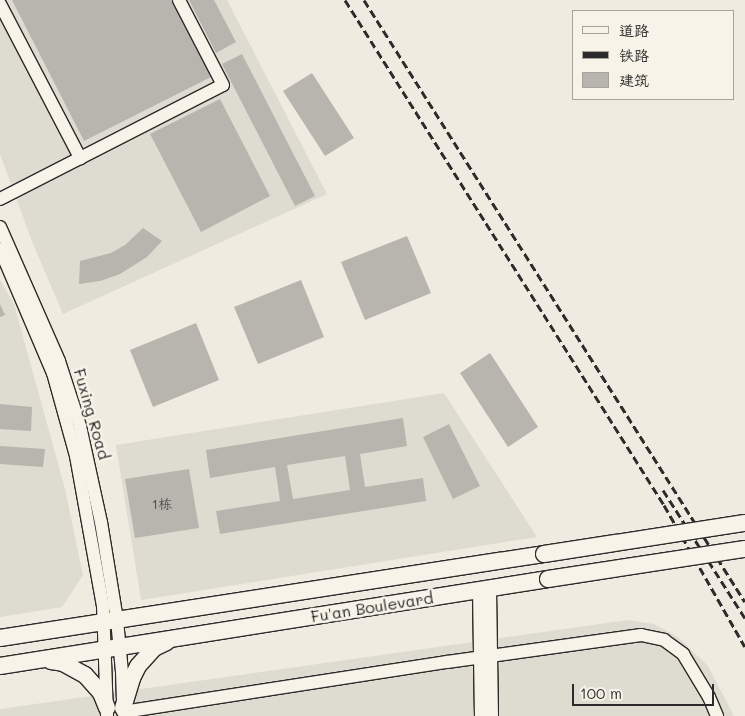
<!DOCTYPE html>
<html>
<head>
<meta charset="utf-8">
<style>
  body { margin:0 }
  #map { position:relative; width:745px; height:716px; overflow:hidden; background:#efebe0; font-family:Mali,"LXGW WenKai TC",sans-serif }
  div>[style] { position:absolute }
  .built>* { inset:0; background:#dedbd1 }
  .building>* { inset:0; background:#b8b5ae }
  .roads { filter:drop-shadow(1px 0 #2b2b2b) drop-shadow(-1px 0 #2b2b2b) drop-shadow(0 1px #2b2b2b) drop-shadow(0 -1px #2b2b2b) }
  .minor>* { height:12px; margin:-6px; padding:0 6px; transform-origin:6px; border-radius:6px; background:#f7f3e8 }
  .major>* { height:16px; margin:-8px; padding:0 8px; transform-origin:8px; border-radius:8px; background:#f7f3e8 }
  .rail>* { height:3px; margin-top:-1.5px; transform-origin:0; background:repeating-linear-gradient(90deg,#2b2b2b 0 8px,transparent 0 12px) }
  .bridges { filter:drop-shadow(1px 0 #2b2b2b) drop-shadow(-1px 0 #2b2b2b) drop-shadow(0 1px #2b2b2b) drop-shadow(0 -1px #2b2b2b) }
  .major-bridge>* { height:16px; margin:-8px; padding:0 8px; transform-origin:8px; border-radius:8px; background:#f7f3e8 }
  span { translate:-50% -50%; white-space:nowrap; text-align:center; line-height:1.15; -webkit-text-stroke:5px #f7f3e8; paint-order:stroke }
  .number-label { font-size:14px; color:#4e4e4c }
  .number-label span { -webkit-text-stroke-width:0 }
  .street-label { font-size:16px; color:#2b2b2b }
  .legend { position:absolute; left:572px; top:10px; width:162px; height:90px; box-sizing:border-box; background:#f7f3e8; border:1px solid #a5a39c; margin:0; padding:6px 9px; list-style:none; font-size:15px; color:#2b2b2b }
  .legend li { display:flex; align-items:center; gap:10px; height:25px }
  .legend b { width:25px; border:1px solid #a5a39c }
  .scale { position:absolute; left:572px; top:684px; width:142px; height:22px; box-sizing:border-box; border:2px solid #2b2b2b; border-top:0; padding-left:6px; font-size:15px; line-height:18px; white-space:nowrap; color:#2b2b2b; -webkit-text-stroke:4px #f7f3e8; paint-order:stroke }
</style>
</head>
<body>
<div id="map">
  <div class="built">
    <div style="clip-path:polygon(0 0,227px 0,327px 194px,63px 314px,33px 244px,0 154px)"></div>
    <div style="clip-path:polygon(0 280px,14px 304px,65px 489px,83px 575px,62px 607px,0 617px)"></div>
    <div style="clip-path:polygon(444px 393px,537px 537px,141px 600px,116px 445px)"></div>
    <div style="clip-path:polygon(628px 620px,654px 624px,678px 637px,708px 666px,734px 716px,0 716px,0 709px)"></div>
  </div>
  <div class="building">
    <div style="clip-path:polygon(12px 0,171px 0,211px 77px,84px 141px)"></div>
    <div style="clip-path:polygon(189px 0,214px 0,236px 42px,216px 53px)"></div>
    <div style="clip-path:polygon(242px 54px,315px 196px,295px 206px,222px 64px)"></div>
    <div style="clip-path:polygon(312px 73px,354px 138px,325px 156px,283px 91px)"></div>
    <div style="clip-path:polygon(220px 99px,270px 196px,201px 232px,150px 134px)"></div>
    <div style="clip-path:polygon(143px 228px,162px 241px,147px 257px,120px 274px,100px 281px,79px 284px,80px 261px,111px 253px,125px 245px)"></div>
    <div style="clip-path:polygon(407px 236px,431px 293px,365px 320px,341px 262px)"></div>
    <div style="clip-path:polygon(301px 280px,324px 337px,258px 364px,234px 307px)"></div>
    <div style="clip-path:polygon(0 304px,5px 315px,0 317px)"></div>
    <div style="clip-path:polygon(196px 323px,219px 380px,153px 407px,130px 350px)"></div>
    <div style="clip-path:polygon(490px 353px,538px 427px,508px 447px,460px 373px)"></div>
    <div style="clip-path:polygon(0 404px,32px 407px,31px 431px,0 429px)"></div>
    <div style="clip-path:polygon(evenodd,403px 418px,407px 446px,360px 454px,365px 487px,423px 478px,426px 501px,220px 534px,216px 511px,280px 501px,275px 467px,210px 478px,206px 450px,403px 418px,345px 456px,350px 490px,293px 499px,287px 465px,345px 456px)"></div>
    <div style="clip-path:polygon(449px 424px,480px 486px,453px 499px,423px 437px)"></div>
    <div style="clip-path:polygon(0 446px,45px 449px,43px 467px,0 464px)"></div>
    <div style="clip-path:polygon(189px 469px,199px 528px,135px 538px,125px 479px)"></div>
  </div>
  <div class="roads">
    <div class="minor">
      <div style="left:0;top:4px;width:174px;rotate:62.5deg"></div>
      <div style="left:0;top:199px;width:250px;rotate:-27.1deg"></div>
      <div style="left:223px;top:85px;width:96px;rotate:-117.4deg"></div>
      <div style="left:0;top:227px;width:146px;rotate:66.2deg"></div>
      <div style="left:59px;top:361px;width:68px;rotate:72.1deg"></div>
      <div style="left:80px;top:426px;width:98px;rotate:77.7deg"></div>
      <div style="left:101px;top:522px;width:99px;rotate:80.7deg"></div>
      <div style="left:117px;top:620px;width:52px;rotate:84.5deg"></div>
      <div style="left:122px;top:672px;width:27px;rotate:88deg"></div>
      <div style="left:0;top:249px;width:135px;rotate:66.9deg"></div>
      <div style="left:53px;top:373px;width:86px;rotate:74.5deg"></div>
      <div style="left:76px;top:456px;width:152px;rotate:79.8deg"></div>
      <div style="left:103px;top:606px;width:110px;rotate:87.9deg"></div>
      <div style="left:490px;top:589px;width:127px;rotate:89.1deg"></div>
      <div style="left:479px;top:590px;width:126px;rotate:89.1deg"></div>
      <div style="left:123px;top:712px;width:328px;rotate:-8.8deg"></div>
      <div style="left:447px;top:662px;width:196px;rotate:-7.9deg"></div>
      <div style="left:641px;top:635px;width:24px;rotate:12deg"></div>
      <div style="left:664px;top:640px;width:24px;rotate:36deg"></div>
      <div style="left:683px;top:654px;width:50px;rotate:58.8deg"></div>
      <div style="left:709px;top:697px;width:21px;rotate:67deg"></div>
    </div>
    <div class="major">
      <div style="left:0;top:638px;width:550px;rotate:-8.78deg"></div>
      <div style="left:51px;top:661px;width:12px;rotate:9deg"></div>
      <div style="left:63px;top:663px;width:25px;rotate:29deg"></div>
      <div style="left:85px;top:675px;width:24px;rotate:48deg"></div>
      <div style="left:101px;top:693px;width:16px;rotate:68deg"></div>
      <div style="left:0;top:666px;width:555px;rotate:-9.02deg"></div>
      <div style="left:123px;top:708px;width:31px;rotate:-73deg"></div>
      <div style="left:132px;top:678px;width:13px;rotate:-63deg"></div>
      <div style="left:138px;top:666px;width:24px;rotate:-48deg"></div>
      <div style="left:154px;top:648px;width:14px;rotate:-25deg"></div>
    </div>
  </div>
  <div class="rail">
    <div style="left:345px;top:0;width:597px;rotate:57.72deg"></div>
    <div style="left:664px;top:505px;width:163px;rotate:60.3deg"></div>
    <div style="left:364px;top:0;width:712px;rotate:57.67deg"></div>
    <div style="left:663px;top:490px;width:152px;rotate:57.4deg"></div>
  </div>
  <div class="bridges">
    <div class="major-bridge">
      <div style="left:544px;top:554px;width:203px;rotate:-8.8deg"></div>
      <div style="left:548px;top:579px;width:199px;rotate:-8.7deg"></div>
    </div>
  </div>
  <div class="number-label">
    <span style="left:162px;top:504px">1栋</span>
  </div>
  <div class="street-label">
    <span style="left:92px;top:414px;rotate:74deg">Fuxing Road</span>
    <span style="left:372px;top:607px;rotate:-9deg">Fu'an Boulevard</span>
  </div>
  <ul class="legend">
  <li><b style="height:6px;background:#f7f3e8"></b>道路</li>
  <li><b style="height:6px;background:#2b2b2b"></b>铁路</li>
  <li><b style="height:14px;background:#b8b5ae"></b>建筑</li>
  </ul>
  <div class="scale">100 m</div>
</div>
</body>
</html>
